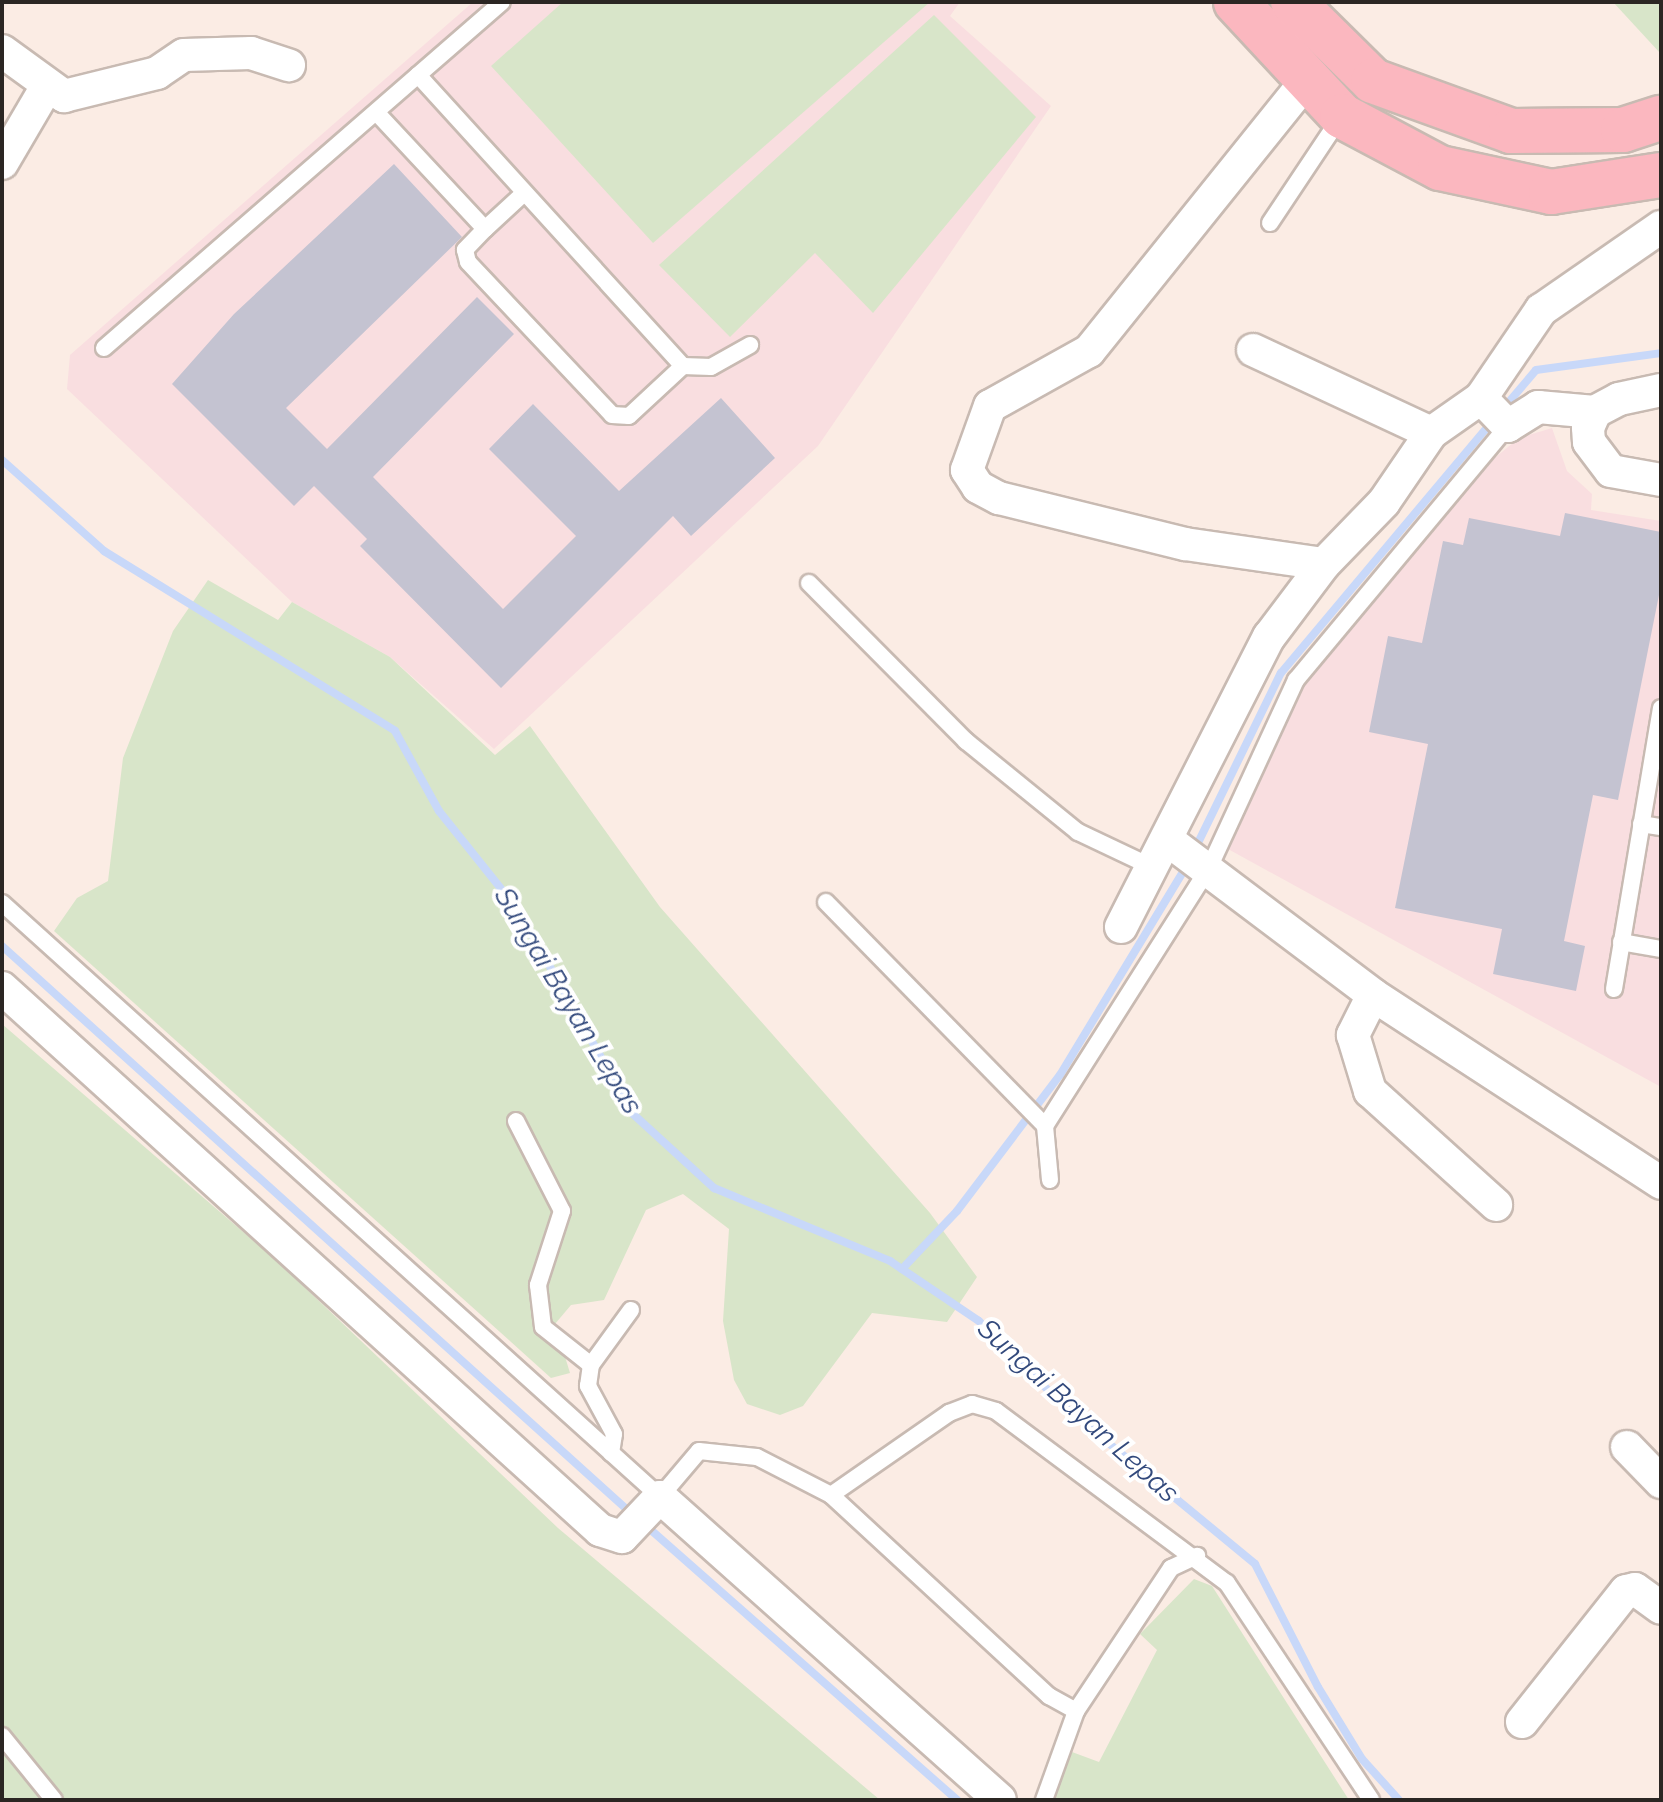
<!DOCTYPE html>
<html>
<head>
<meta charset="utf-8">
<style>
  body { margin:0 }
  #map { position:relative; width:1663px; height:1802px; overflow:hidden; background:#fbece4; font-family:Raleway,sans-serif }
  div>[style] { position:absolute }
  .education>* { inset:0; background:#f9dee0 }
  .green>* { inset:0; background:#d8e5c9 }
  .stream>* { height:8px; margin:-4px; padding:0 4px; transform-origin:4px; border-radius:4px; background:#c8d8f9 }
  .building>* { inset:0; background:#c4c3d1 }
  .roads { filter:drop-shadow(2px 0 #c8bab2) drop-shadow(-2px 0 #c8bab2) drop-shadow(0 2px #c8bab2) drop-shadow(0 -2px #c8bab2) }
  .service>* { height:16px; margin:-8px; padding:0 8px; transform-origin:8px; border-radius:8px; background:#fff }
  .minor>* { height:32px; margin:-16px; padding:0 16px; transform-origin:16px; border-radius:16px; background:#fff }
  .trunk>* { height:44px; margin:-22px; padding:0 22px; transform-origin:22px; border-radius:22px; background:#fbb7bf }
  span { translate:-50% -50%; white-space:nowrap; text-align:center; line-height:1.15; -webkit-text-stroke:8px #fff; paint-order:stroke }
  .water-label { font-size:28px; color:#32497c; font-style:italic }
  .frame { position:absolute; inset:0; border:4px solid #2b2623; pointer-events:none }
</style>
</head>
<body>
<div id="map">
  <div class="education">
    <div style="clip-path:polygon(473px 2px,960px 2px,950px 16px,1051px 106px,818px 446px,494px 749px,390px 657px,292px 602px,67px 389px,70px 355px)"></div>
    <div style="clip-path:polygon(1552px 428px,1567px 471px,1592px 494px,1591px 510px,1661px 521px,1661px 1087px,1228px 849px,1306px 679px,1480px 470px,1519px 438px)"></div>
  </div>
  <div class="green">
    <div style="clip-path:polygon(563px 2px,930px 2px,653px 243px,491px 66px)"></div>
    <div style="clip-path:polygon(1613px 2px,1661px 2px,1661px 53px,1660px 53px)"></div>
    <div style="clip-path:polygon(934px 15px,1036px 117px,873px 313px,815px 253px,730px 337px,659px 265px)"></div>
    <div style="clip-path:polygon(208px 580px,278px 620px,292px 602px,390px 657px,495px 755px,530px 726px,660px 907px,930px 1213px,977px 1277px,947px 1322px,872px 1313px,803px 1406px,780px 1415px,747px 1404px,734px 1380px,723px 1321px,729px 1229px,683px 1194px,646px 1210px,604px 1300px,571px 1305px,555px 1324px,570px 1373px,551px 1378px,54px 931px,77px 898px,108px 881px,123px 758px,173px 631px)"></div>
    <div style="clip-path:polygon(2px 1024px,278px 1262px,558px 1528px,880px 1800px,2px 1800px)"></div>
    <div style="clip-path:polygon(1194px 1579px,1212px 1586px,1349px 1800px,1053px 1800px,1072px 1752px,1099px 1762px,1157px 1650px,1140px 1634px)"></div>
  </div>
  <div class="stream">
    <div style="left:1502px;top:410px;width:52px;rotate:-49.6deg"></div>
    <div style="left:1536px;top:370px;width:126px;rotate:-7.7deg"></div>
    <div style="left:2px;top:460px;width:137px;rotate:41.7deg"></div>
    <div style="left:104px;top:551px;width:342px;rotate:31.7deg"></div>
    <div style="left:395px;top:731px;width:91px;rotate:61.2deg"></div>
    <div style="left:439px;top:811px;width:127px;rotate:51.4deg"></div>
    <div style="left:518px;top:910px;width:234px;rotate:60.6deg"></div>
    <div style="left:633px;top:1114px;width:110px;rotate:42.4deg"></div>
    <div style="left:714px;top:1188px;width:191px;rotate:22.5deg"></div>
    <div style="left:890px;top:1261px;width:107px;rotate:34deg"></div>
    <div style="left:979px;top:1321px;width:123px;rotate:45deg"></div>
    <div style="left:1066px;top:1408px;width:245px;rotate:39.5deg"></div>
    <div style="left:1255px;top:1564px;width:138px;rotate:62.9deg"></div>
    <div style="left:1318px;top:1687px;width:84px;rotate:58.6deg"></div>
    <div style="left:1362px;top:1759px;width:55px;rotate:47.9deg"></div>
    <div style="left:1195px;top:849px;width:196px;rotate:-64deg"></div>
    <div style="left:1281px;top:673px;width:330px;rotate:-50deg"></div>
    <div style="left:2px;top:946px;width:848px;rotate:42.04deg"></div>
    <div style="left:902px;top:1269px;width:80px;rotate:-46.5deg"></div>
    <div style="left:957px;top:1211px;width:171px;rotate:-52.9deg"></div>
    <div style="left:1060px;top:1075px;width:245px;rotate:-58.8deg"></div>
    <div style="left:643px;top:1523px;width:419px;rotate:41.4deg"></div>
  </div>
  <div class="building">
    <div style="clip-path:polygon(394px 164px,462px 237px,286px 408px,327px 449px,477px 297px,514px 334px,373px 477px,503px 609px,576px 536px,489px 449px,533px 404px,619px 491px,721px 398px,775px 458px,691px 536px,673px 516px,501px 688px,360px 546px,367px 539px,314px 486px,294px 506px,172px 384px,234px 314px)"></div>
    <div style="clip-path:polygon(1565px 513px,1661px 532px,1661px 585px,1618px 800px,1593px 795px,1564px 941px,1585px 946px,1576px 991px,1493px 974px,1502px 929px,1395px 908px,1428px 744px,1369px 732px,1388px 636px,1422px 643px,1443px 541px,1463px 545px,1469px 518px,1560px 536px)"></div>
  </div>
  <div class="roads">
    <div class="service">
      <div style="left:418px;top:75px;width:394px;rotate:47.7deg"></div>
      <div style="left:683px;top:366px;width:28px;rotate:2deg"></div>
      <div style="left:711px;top:367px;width:45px;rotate:-29.4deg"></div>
      <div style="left:376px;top:112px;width:160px;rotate:47deg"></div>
      <div style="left:485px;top:229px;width:29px;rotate:134deg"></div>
      <div style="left:465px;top:250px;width:12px;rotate:76deg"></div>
      <div style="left:468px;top:262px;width:210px;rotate:46.7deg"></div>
      <div style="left:612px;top:415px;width:17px;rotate:3deg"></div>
      <div style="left:629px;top:416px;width:74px;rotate:-42.8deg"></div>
      <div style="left:1270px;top:223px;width:126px;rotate:-56.3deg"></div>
      <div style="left:485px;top:229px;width:53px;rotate:-42.7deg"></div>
      <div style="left:104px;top:348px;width:527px;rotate:-41deg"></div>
      <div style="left:809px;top:583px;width:223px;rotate:45.2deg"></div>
      <div style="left:966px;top:741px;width:144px;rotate:39.1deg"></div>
      <div style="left:1078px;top:832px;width:82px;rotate:25.3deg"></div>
      <div style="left:1641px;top:824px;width:20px;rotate:9deg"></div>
      <div style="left:826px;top:902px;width:313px;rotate:45.6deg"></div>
      <div style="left:2px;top:903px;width:886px;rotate:42.07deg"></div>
      <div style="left:660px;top:1497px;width:60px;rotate:-49.7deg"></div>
      <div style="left:699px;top:1451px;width:58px;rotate:5.9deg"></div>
      <div style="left:757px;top:1457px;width:83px;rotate:27.2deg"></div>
      <div style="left:831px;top:1495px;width:297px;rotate:42.7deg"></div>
      <div style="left:1049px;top:1696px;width:31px;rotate:29deg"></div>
      <div style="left:1621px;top:942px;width:41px;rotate:9.9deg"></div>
      <div style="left:1614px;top:989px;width:285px;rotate:-80.5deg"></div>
      <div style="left:516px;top:1121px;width:101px;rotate:62.9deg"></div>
      <div style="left:562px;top:1211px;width:78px;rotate:108deg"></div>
      <div style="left:538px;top:1285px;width:42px;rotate:83.2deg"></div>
      <div style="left:543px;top:1327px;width:61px;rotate:38.4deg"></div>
      <div style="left:1050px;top:1180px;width:54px;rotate:-95.3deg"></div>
      <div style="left:1045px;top:1126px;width:308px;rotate:-57.6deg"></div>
      <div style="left:1210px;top:866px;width:205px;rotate:-65.2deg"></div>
      <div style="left:1296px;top:680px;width:331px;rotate:-50.2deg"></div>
      <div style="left:611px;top:1453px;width:19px;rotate:-81deg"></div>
      <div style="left:614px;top:1434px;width:55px;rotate:-118.4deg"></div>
      <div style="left:588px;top:1386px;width:21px;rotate:-82deg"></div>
      <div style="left:591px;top:1365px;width:68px;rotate:-54deg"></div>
      <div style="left:831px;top:1495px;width:144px;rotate:-34.8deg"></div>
      <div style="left:949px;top:1413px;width:25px;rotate:-21deg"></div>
      <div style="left:972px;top:1404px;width:25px;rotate:16deg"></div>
      <div style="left:996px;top:1411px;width:288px;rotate:36.7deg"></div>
      <div style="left:1227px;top:1583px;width:260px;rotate:56.4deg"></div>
      <div style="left:2px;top:1736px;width:82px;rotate:50.9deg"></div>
      <div style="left:1044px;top:1800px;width:95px;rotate:-70.2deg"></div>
      <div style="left:1076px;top:1711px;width:172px;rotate:-56.4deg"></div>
      <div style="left:1171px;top:1568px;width:29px;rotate:-25deg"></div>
    </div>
    <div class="minor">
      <div style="left:2px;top:51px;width:77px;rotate:36deg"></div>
      <div style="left:64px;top:96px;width:96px;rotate:-13.9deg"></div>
      <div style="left:157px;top:73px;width:32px;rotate:-34deg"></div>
      <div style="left:184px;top:55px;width:67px;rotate:-1.7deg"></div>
      <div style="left:251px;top:53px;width:40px;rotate:18deg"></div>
      <div style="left:1307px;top:80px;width:348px;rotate:128.8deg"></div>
      <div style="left:1089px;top:351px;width:113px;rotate:150.9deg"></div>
      <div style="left:990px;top:406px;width:68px;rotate:109.8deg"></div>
      <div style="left:967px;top:470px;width:20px;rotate:57deg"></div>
      <div style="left:978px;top:487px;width:24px;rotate:28deg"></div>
      <div style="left:999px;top:498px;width:192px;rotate:13.9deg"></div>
      <div style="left:1185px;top:544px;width:140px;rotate:8.2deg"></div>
      <div style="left:2px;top:163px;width:87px;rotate:-59.6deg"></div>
      <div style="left:1253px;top:350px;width:196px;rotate:25deg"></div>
      <div style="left:1661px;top:390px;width:43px;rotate:167.9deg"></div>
      <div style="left:1619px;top:399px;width:27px;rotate:152deg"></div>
      <div style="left:1595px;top:412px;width:17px;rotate:114deg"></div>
      <div style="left:1588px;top:428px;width:14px;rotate:86deg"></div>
      <div style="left:1589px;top:442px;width:36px;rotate:53deg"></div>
      <div style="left:1611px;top:471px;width:51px;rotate:10.2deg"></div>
      <div style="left:1481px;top:398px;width:39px;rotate:46deg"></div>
      <div style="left:1508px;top:426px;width:36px;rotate:-32deg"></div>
      <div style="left:1538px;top:407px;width:57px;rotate:5deg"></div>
      <div style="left:1169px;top:841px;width:256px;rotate:37deg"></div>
      <div style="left:1373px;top:995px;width:344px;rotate:33.1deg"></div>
      <div style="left:1121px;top:927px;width:326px;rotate:-63deg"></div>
      <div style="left:1269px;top:637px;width:91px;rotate:-53deg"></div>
      <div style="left:1324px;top:564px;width:86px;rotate:-45.9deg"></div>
      <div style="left:1384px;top:502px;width:83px;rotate:-55.7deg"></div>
      <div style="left:1431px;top:433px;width:61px;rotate:-35deg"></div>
      <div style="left:1481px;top:398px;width:107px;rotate:-55.7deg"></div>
      <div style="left:1541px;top:310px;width:146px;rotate:-34.7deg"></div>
      <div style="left:2px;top:988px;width:807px;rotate:42.19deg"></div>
      <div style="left:600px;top:1530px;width:23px;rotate:18deg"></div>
      <div style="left:622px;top:1537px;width:55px;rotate:-46.5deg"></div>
      <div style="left:660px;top:1497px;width:455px;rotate:41.7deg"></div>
      <div style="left:1373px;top:995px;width:45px;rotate:116.6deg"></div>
      <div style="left:1353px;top:1035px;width:59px;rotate:73.1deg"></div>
      <div style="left:1370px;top:1091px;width:170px;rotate:42.1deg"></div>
      <div style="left:1627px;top:1447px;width:49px;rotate:45.8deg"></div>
      <div style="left:1522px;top:1722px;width:167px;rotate:-51.6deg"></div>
      <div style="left:1626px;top:1591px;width:9px;rotate:-13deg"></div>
      <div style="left:1635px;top:1589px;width:32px;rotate:36deg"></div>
    </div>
    <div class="trunk">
      <div style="left:1236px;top:2px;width:156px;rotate:47.1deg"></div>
      <div style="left:1342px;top:116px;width:111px;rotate:28deg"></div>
      <div style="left:1440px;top:168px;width:114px;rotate:12.2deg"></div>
      <div style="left:1551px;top:192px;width:111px;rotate:-8.8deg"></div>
      <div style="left:1293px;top:2px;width:112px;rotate:44.6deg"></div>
      <div style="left:1373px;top:81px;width:147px;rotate:19.9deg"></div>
      <div style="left:1511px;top:131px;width:112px;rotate:-0.5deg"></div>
      <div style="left:1623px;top:130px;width:40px;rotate:-18deg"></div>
    </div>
  </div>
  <div class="water-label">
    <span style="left:568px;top:1001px;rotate:59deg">Sungai Bayan Lepas</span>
    <span style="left:1078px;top:1411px;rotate:42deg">Sungai Bayan Lepas</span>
  </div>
  <div class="frame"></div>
</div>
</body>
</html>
